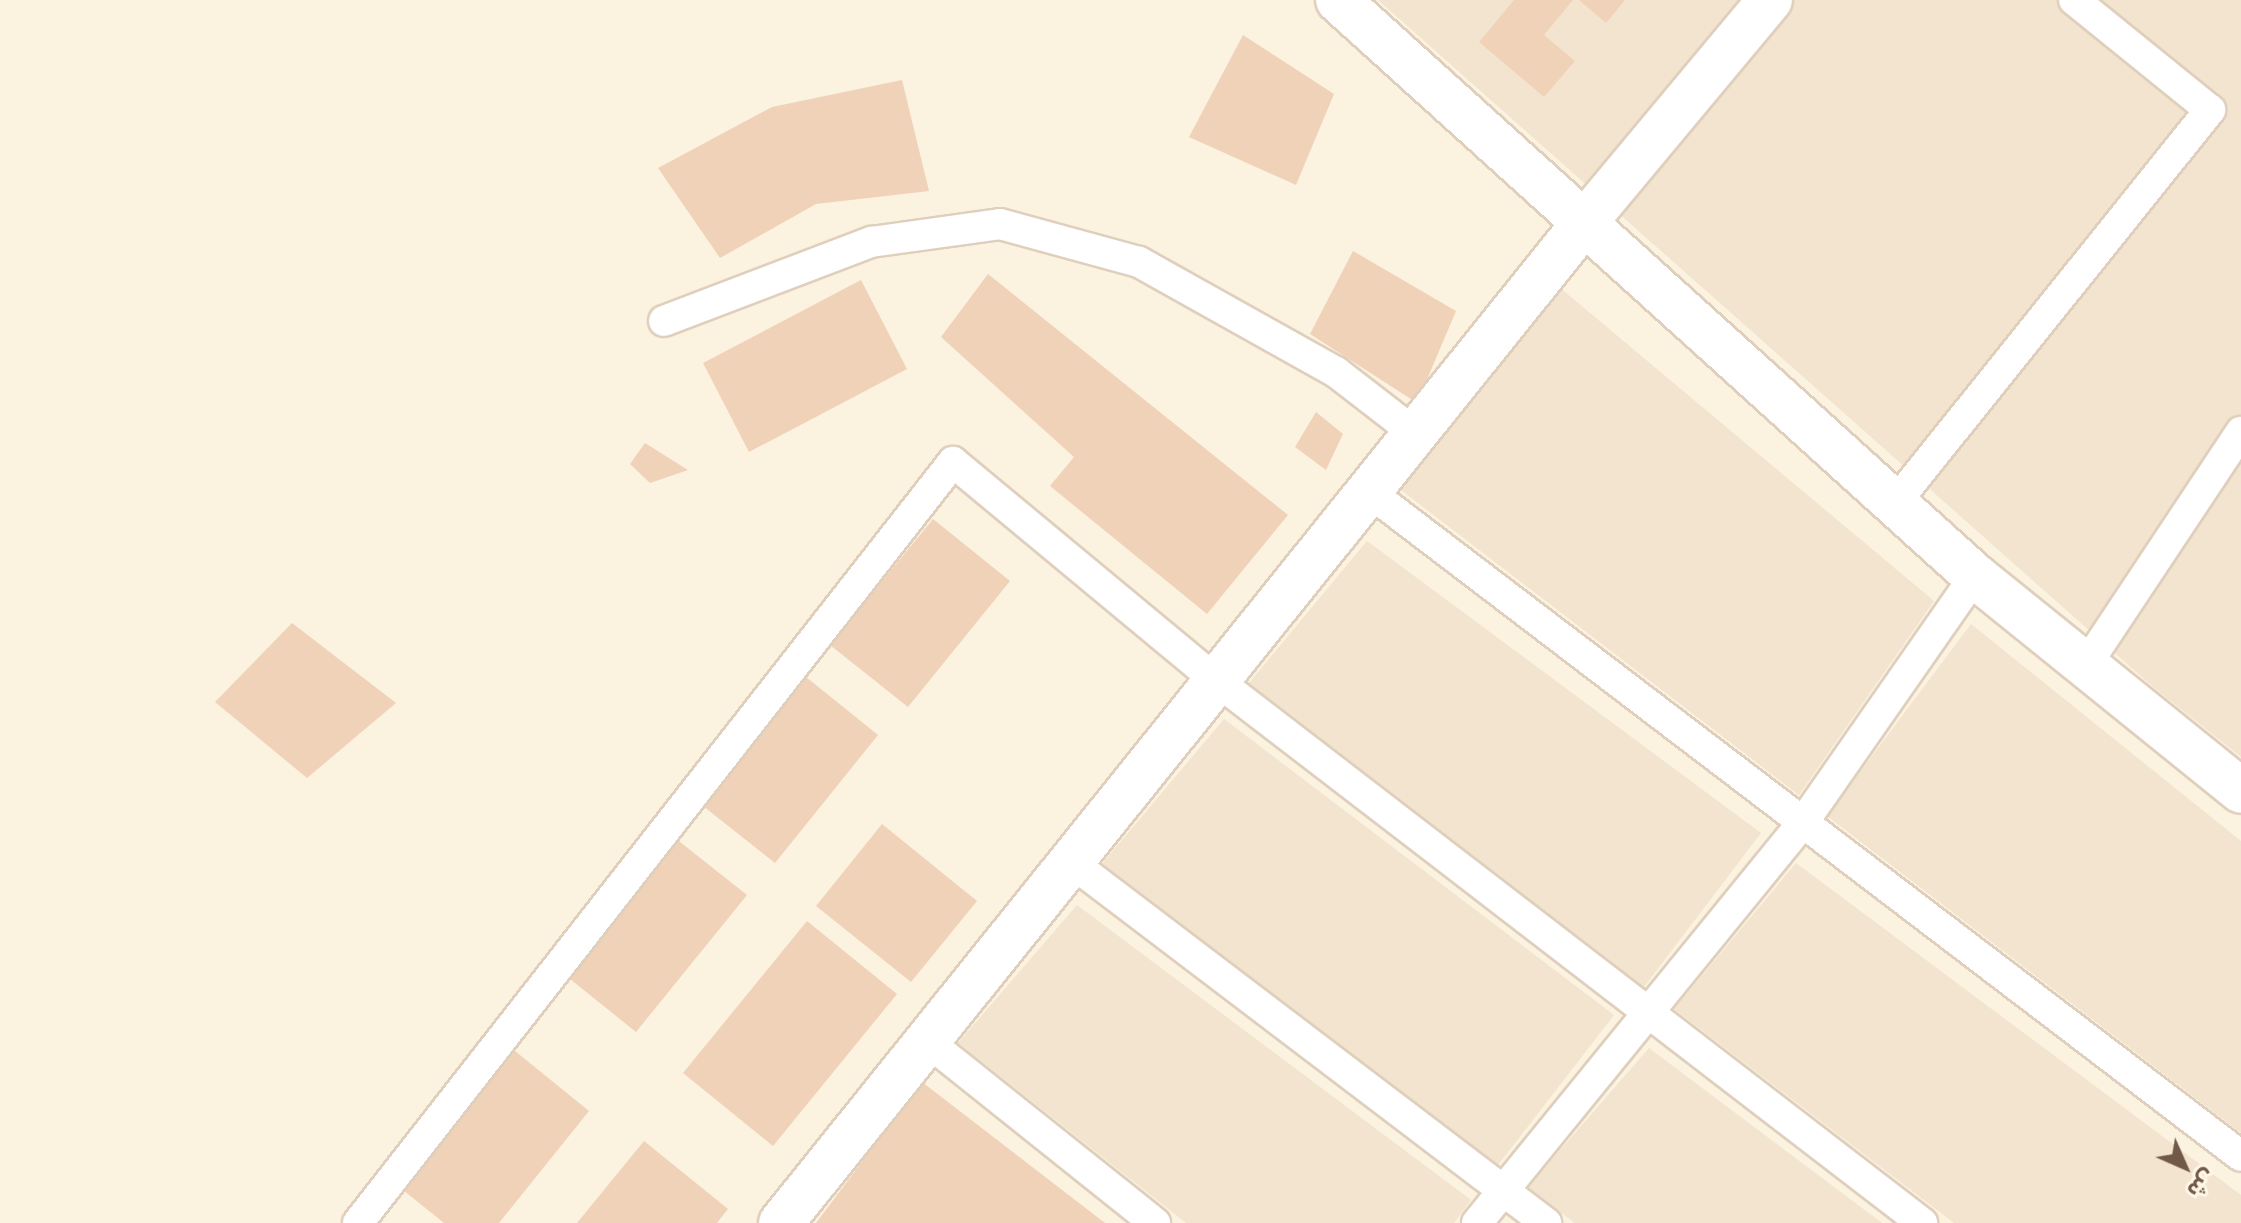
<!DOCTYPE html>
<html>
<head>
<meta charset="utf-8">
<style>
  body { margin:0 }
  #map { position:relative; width:2241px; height:1223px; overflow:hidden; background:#fbf2e0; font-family:"Archivo Narrow","Noto Sans Arabic",sans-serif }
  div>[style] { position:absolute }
  .residential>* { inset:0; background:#f2e4ce }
  .building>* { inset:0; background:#f0d2b8 }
  .roads { filter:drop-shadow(2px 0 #dfcfbc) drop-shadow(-2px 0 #dfcfbc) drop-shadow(0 2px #dfcfbc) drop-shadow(0 -2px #dfcfbc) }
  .street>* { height:30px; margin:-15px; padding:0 15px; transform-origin:15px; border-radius:15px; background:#fff }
  .secondary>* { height:44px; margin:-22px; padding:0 22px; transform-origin:22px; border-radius:22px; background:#fff }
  span { translate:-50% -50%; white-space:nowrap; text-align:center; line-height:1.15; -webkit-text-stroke:6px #fff6e5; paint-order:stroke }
  .north { position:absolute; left:2145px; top:1127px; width:80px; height:80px; -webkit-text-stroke:6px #fff6e5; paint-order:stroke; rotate:135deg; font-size:22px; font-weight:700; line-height:32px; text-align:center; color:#715948 }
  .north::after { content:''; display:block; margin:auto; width:28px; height:36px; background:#715948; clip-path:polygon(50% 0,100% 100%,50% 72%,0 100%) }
</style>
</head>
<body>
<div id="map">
  <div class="residential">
    <div style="clip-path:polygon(1378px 0,2241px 0,2241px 757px,2152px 686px)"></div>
    <div style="clip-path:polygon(1559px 287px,1934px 601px,1799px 795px,1397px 487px)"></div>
    <div style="clip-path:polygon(1367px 541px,1761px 833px,1644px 987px,1249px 683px)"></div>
    <div style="clip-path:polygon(1971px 624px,2241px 841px,2241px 1133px,1827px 816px)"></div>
    <div style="clip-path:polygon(1224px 719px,1614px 1015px,1498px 1165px,1101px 865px)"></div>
    <div style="clip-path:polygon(1796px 863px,2241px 1195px,2241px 1223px,1954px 1223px,1674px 1009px)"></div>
    <div style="clip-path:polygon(1077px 905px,1471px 1200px,1454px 1223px,1186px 1223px,958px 1043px)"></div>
    <div style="clip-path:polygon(1649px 1048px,1882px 1223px,1575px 1223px,1527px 1188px)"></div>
  </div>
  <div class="building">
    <div style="clip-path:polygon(1514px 0,1573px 0,1544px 35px,1575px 61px,1544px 97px,1479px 42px)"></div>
    <div style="clip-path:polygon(1579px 0,1625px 0,1606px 23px)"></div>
    <div style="clip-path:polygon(1243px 35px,1334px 94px,1296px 185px,1189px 137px)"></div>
    <div style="clip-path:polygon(902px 80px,929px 191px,816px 204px,720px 258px,658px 168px,772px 107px)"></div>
    <div style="clip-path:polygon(1353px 251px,1456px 311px,1417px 403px,1310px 334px)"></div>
    <div style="clip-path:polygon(988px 274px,1288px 515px,1207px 614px,1050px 486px,1074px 457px,941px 337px)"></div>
    <div style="clip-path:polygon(861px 280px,907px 369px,749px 452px,703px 363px)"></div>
    <div style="clip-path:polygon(1316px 412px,1343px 434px,1326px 470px,1295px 447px)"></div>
    <div style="clip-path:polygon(645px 443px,688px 470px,650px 483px,630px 464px)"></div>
    <div style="clip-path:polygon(933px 519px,1010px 581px,908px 707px,830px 645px)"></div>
    <div style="clip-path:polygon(292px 623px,396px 703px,307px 778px,215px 702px)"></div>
    <div style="clip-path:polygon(806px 677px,878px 735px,775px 863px,703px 806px)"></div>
    <div style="clip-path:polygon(882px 824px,977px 901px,911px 982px,816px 906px)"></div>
    <div style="clip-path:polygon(675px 838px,747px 895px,636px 1032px,565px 975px)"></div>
    <div style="clip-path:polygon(807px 921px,897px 994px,773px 1146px,683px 1073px)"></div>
    <div style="clip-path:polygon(515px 1051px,589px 1111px,499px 1223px,444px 1223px,403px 1190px)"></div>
    <div style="clip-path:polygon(922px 1082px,1105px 1223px,816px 1223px)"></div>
    <div style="clip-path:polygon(644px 1141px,728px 1209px,717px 1223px,577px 1223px)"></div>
  </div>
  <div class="roads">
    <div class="street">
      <div style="left:664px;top:321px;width:222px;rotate:-20.9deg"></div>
      <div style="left:871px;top:242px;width:130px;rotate:-7.9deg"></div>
      <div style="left:1000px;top:224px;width:144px;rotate:15.3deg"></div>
      <div style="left:1139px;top:262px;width:226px;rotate:29.2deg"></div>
      <div style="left:1336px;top:372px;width:100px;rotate:37.7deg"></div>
      <div style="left:1368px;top:491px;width:1097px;rotate:37.3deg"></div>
      <div style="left:1895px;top:503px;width:504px;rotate:-51.29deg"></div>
      <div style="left:2210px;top:110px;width:175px;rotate:-141deg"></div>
      <div style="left:2086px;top:665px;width:280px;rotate:-56.4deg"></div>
      <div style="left:1071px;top:862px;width:597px;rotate:37.23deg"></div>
      <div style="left:927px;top:1041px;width:292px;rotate:38.6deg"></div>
      <div style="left:358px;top:1223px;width:966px;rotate:-51.98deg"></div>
      <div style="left:953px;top:462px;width:342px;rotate:39.7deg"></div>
      <div style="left:1216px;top:680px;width:891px;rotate:37.56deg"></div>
      <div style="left:1477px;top:1223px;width:518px;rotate:-50.87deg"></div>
      <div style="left:1804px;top:821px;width:299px;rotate:-55.1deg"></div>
    </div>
    <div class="secondary">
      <div style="left:1338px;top:0;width:859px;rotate:42.12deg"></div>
      <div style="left:1975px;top:576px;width:342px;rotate:38.9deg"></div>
      <div style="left:781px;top:1223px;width:1284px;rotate:-51.23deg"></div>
      <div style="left:1585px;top:222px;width:289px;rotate:-50.2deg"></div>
    </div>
  </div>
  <div class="north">ش</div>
</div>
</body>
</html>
